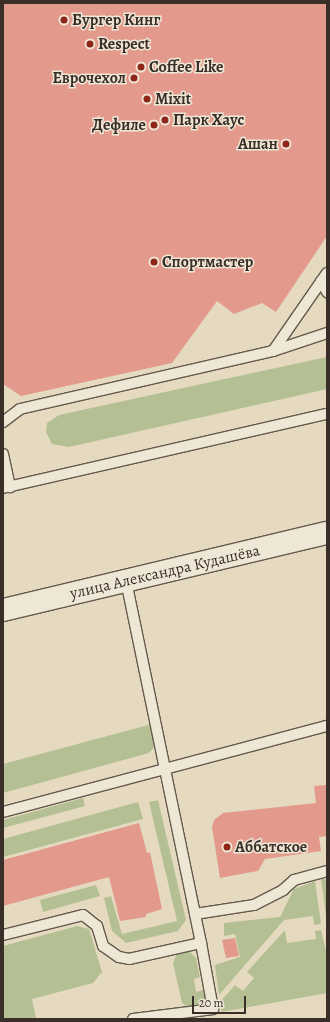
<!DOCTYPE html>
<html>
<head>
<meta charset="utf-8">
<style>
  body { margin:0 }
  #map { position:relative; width:330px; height:1022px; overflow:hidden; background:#e5dabf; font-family:Alegreya,serif }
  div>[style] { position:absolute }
  .green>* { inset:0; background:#b4c093 }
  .building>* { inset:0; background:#e4998d }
  .roads { filter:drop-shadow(1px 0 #65594e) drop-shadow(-1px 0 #65594e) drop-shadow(0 1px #65594e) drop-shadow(0 -1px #65594e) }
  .service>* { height:10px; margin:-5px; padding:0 5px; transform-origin:5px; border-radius:5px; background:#eee7d5 }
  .secondary>* { height:22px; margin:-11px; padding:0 11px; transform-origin:11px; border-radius:11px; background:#eee7d5 }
  .dots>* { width:11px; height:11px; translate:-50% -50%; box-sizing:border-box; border:2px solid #eee7d5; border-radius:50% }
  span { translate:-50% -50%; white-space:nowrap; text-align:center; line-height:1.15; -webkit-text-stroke:3px #eee7d5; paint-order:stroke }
  .poi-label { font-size:16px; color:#3a2e28; font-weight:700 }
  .left { translate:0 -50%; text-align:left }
  .right { translate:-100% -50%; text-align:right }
  .street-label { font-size:16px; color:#3a2e28 }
  .frame { position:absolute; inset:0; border:4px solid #3a2e28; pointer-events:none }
  .scale { position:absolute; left:192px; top:996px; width:54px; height:18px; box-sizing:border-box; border:2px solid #3a2e28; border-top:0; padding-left:5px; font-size:12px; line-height:14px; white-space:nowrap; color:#3a2e28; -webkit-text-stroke:3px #eee7d5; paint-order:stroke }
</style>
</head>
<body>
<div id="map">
  <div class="green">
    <div style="clip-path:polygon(327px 357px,327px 389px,69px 447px,52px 444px,46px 432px,47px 423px,59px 415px)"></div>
    <div style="clip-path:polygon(152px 724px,156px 745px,149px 753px,3px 793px,3px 764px)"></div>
    <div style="clip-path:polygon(83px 798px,85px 806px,3px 828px,3px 820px)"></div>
    <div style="clip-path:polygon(158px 800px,186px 920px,178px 931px,126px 943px,112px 931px,104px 898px,111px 896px,122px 934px,177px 921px,149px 802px)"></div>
    <div style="clip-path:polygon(138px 802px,143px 819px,3px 857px,3px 839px)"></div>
    <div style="clip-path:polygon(321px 879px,327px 879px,327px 916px,326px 916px)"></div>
    <div style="clip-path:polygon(315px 881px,321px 924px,314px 925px,313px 916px,284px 920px,219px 995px,215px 965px,240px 957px,235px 934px,224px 936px,224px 923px,280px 917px,294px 889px)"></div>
    <div style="clip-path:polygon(96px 885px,100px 896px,43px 912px,40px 900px)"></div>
    <div style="clip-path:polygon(77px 926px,89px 929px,102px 972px,93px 983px,32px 999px,36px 1019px,3px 1019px,3px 946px)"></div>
    <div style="clip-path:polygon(285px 930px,287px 943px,316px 939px,315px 931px,321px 930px,327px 955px,327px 993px,222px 1012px,220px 1002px,235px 985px,243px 991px,254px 978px,247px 972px)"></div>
    <div style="clip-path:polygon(187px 949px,196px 958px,200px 977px,194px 979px,196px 992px,203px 990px,205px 998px,198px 1007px,188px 1007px,182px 1003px,173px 963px,177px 953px)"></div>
  </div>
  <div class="building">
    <div style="clip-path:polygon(3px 3px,327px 3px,327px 236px,276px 312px,262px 303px,234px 314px,217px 301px,172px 363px,21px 396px,3px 384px)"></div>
    <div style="clip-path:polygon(327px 785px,327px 836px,319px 837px,321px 851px,265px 859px,258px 871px,220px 878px,212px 827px,214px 820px,223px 813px,316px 803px,314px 786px)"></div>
    <div style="clip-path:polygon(139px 823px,147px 853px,150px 852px,162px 909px,146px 914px,146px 917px,120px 921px,109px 877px,3px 906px,3px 860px)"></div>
    <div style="clip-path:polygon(235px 938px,239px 956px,226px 958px,222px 940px)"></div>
  </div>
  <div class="roads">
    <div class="service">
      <div style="left:321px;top:281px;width:13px;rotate:61deg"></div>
      <div style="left:273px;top:351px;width:95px;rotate:-55.3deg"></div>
      <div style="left:3px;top:422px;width:21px;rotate:-37deg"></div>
      <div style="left:20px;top:409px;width:260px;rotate:-12.9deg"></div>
      <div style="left:273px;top:351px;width:57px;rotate:-18.4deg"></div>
      <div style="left:3px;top:454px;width:34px;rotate:78deg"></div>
      <div style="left:3px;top:488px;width:332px;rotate:-12.9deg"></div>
      <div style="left:3px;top:812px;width:335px;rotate:-14.9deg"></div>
      <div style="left:195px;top:914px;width:60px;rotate:-8.7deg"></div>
      <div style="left:254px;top:905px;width:33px;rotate:-27deg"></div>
      <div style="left:283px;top:890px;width:15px;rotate:-42deg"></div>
      <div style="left:294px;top:880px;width:34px;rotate:-15deg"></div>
      <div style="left:3px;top:935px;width:82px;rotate:-14deg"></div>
      <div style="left:83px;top:915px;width:18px;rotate:38deg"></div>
      <div style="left:97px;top:926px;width:21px;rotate:73deg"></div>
      <div style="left:103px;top:946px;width:19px;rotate:35deg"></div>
      <div style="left:119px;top:957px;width:10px;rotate:11deg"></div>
      <div style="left:129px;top:959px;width:74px;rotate:-12.5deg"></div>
      <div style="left:201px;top:943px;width:369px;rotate:-101.7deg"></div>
      <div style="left:133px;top:1019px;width:81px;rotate:-7.1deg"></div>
      <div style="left:213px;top:1009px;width:67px;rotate:-100.3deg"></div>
    </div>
    <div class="secondary">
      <div style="left:3px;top:610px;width:333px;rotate:-13.4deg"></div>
    </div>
  </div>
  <div class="dots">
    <div style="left:64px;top:20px;background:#8f2418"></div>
    <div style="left:90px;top:44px;background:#8f2418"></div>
    <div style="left:141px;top:67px;background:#8f2418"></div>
    <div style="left:134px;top:78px;background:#8f2418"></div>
    <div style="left:147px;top:99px;background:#8f2418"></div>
    <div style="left:165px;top:120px;background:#8f2418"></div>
    <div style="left:154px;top:125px;background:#8f2418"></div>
    <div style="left:286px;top:144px;background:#8f2418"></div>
    <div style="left:154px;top:262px;background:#8f2418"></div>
    <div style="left:227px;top:847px;background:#8f2418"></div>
  </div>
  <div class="poi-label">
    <span class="left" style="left:72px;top:20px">Бургер Кинг</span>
    <span class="left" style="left:98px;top:44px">Respect</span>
    <span class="left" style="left:149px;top:67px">Coffee Like</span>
    <span class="right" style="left:126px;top:78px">Еврочехол</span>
    <span class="left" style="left:155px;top:99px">Mixit</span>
    <span class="left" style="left:173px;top:120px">Парк Хаус</span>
    <span class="right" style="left:146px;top:125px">Дефиле</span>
    <span class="right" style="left:278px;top:144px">Ашан</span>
    <span class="left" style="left:162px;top:262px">Спортмастер</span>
    <span class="left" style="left:235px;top:847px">Аббатское</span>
  </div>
  <div class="street-label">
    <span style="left:165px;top:572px;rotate:-13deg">улица Александра Кудашёва</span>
  </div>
  <div class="frame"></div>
  <div class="scale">20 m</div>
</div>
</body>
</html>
